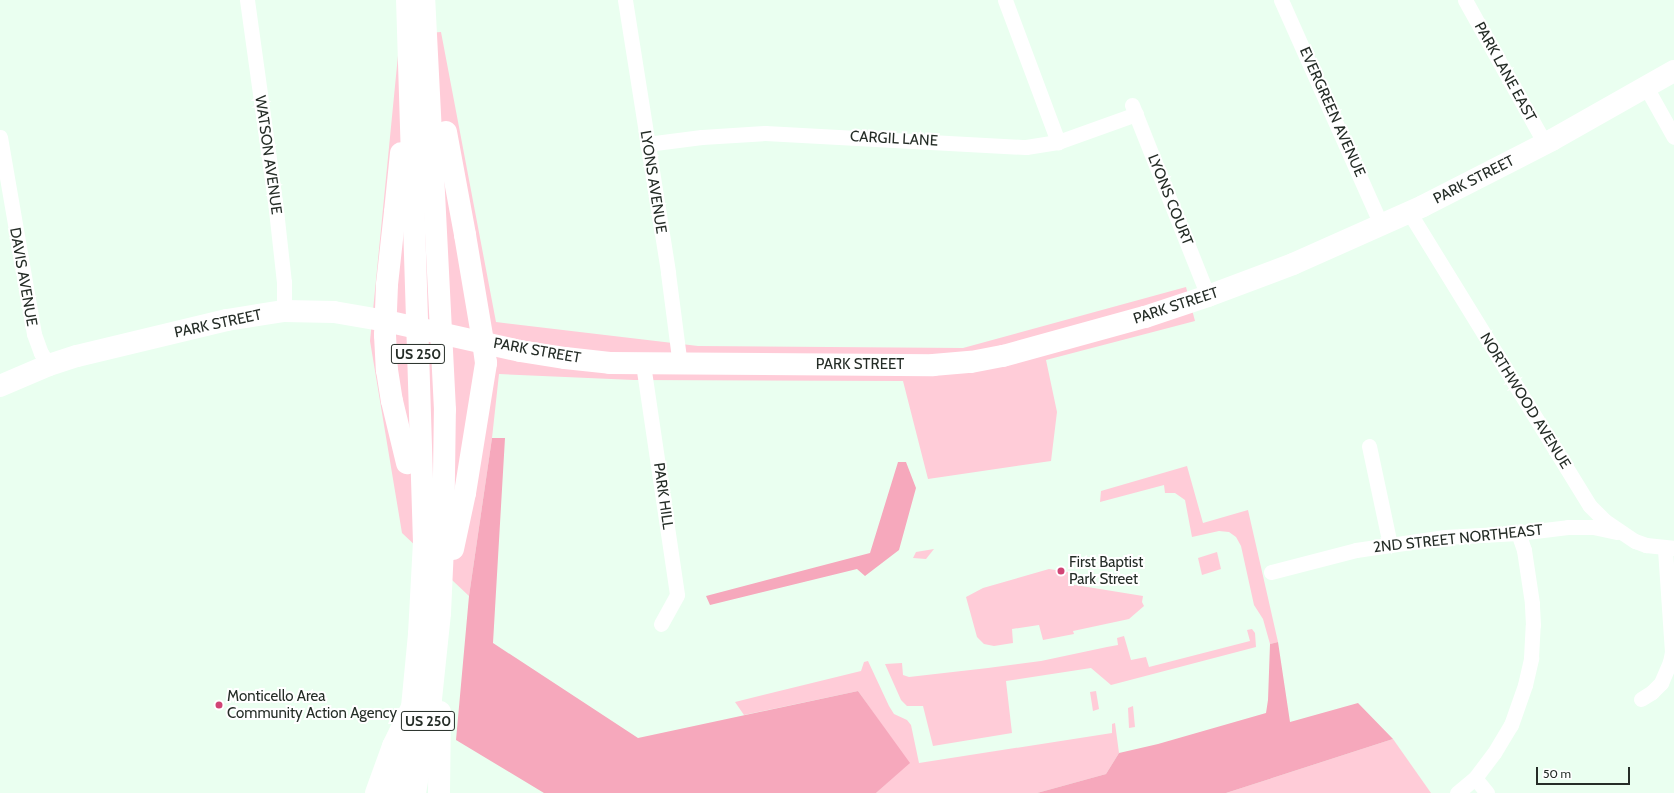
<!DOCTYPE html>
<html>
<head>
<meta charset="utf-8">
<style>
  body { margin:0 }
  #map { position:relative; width:1674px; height:793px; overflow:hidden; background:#eafff0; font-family:Cabin,sans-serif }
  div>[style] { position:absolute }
  .green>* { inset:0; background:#ffccd8 }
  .forest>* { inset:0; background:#f6a8bc }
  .street>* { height:15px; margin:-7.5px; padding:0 7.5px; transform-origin:7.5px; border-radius:7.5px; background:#fff }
  .secondary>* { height:22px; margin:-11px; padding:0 11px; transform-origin:11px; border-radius:11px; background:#fff }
  .highway>* { height:22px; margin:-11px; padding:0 11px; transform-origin:11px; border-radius:11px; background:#fff }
  .dots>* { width:11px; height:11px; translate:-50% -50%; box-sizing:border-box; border:2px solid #fff; border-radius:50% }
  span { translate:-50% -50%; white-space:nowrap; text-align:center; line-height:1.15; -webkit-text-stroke:4px #fff; paint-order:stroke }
  .shield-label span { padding:1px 3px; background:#fff; border:1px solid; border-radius:3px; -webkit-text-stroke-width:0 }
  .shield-label { font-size:14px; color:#252d27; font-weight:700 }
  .street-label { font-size:15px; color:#252d27 }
  .poi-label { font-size:15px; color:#252d27 }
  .left { translate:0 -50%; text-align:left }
  .scale { position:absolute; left:1536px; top:767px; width:94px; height:18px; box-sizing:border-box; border:2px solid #252d27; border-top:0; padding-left:5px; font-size:12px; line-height:14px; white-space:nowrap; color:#252d27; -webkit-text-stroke:3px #fff; paint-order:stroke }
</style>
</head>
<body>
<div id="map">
  <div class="green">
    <div style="clip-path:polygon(441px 32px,496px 322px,698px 346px,963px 348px,1186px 287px,1195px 321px,1046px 360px,1057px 412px,1051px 461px,928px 479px,903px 381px,634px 380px,499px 374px,492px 438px,469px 596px,402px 533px,370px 341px,400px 35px)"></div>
    <div style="clip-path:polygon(1187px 466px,1203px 523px,1248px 510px,1278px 642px,1270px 644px,1263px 619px,1254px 605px,1241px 546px,1236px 537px,1229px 532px,1219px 531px,1192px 537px,1185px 500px,1175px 493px,1165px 493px,1164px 485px,1100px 502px,1101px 491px)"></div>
    <div style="clip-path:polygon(934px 549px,926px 559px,913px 558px,916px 552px)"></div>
    <div style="clip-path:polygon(1217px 552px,1221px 569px,1202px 575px,1198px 558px)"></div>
    <div style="clip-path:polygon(1049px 569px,1068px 572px,1069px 584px,1143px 596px,1142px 602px,1144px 606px,1129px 619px,1073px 631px,1074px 634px,1043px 640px,1039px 625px,1012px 629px,1013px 643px,994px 646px,984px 644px,977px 637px,966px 597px,983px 588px)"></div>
    <div style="clip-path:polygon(1252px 629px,1255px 633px,1256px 647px,1111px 685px,1091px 668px,1006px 681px,1012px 733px,933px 746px,923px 706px,907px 706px,901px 700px,885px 664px,902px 663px,903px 675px,909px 677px,988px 668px,1041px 661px,1107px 647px,1118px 645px,1117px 638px,1124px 636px,1131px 660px,1146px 657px,1149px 667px,1250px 641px,1247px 630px)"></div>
    <div style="clip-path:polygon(868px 661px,889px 706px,894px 714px,907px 720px,911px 725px,919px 763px,1112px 733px,1112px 724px,1115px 723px,1119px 753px,1106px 774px,1037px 793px,876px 793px,909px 763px,858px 691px,744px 715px,735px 702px,861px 671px,864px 662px)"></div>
    <div style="clip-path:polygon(1096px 691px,1099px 709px,1093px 711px,1090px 692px)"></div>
    <div style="clip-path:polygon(1133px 706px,1135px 727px,1129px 728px,1128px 708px)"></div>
    <div style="clip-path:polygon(1393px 739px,1431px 793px,1226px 793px)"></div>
  </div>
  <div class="forest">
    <div style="clip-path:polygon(492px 438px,505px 438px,493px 643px,638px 738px,858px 691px,910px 763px,876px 793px,544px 793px,456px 740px,469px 596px)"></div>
    <div style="clip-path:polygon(898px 462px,906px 462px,916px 488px,899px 550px,865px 576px,857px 569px,710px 605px,706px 596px,870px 553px)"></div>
    <div style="clip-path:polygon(1278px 642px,1290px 722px,1358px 703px,1393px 739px,1226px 793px,1037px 793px,1106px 774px,1119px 753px,1158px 744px,1266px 713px,1268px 700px,1270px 644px)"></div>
  </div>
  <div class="street">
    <div style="left:247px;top:0;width:203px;rotate:82.1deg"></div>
    <div style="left:275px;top:201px;width:81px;rotate:83.7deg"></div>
    <div style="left:284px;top:282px;width:29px;rotate:90deg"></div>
    <div style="left:625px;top:0;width:276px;rotate:81deg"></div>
    <div style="left:668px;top:273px;width:93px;rotate:82.6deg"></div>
    <div style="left:1005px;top:0;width:152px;rotate:69.5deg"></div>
    <div style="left:1281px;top:0;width:246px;rotate:66deg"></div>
    <div style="left:1465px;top:0;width:165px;rotate:60.9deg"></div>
    <div style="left:1646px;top:87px;width:57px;rotate:60.8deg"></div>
    <div style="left:1132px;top:105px;width:206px;rotate:68.3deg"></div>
    <div style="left:0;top:137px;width:200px;rotate:80.2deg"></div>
    <div style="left:34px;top:334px;width:20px;rotate:70deg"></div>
    <div style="left:41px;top:353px;width:14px;rotate:56deg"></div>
    <div style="left:647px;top:144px;width:55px;rotate:-7.3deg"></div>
    <div style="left:702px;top:137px;width:63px;rotate:-3.6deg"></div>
    <div style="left:765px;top:133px;width:261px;rotate:3.1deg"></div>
    <div style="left:1026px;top:147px;width:32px;rotate:-9deg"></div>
    <div style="left:1058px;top:142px;width:83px;rotate:-19.7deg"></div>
    <div style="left:1409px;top:212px;width:345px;rotate:58.4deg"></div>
    <div style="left:1590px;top:506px;width:21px;rotate:45deg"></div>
    <div style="left:1605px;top:521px;width:36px;rotate:34deg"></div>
    <div style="left:1635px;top:541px;width:12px;rotate:20deg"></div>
    <div style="left:1646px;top:545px;width:28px;rotate:6deg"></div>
    <div style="left:643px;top:364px;width:233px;rotate:81.6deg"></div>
    <div style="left:677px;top:595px;width:33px;rotate:119deg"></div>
    <div style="left:1369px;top:446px;width:101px;rotate:78deg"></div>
    <div style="left:1271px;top:572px;width:88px;rotate:-14.5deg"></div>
    <div style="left:1356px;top:550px;width:90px;rotate:-8.3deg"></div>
    <div style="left:1445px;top:537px;width:73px;rotate:-3.1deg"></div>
    <div style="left:1518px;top:533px;width:50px;rotate:-6.8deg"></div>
    <div style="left:1568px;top:527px;width:25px"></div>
    <div style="left:1593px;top:527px;width:24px;rotate:12deg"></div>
    <div style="left:1641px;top:699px;width:13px;rotate:-32deg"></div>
    <div style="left:1652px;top:692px;width:13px;rotate:-45deg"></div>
    <div style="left:1661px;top:683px;width:23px;rotate:-67deg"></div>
    <div style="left:1670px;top:662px;width:10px;rotate:-79deg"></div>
    <div style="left:1672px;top:652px;width:104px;rotate:-93.9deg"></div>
    <div style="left:1475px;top:778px;width:19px;rotate:51deg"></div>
    <div style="left:1457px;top:793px;width:23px;rotate:-40deg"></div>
    <div style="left:1475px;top:778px;width:31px;rotate:-53deg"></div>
    <div style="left:1494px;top:753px;width:33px;rotate:-59deg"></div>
    <div style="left:1511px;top:725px;width:42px;rotate:-70.7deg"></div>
    <div style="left:1525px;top:685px;width:28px;rotate:-77deg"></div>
    <div style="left:1531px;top:658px;width:33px;rotate:-87deg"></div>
    <div style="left:1533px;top:625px;width:22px;rotate:-93deg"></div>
    <div style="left:1532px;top:603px;width:54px;rotate:-98.6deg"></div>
    <div style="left:1524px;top:550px;width:18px;rotate:-109deg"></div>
  </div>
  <div class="secondary">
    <div style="left:446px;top:132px;width:105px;rotate:79.5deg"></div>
    <div style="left:465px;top:235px;width:108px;rotate:80.4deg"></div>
    <div style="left:395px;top:212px;width:73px;rotate:96.3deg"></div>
    <div style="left:387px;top:285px;width:50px;rotate:92.3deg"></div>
    <div style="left:385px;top:335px;width:35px;rotate:87deg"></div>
    <div style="left:387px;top:370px;width:31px;rotate:81deg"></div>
    <div style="left:392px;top:401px;width:64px;rotate:76.4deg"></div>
    <div style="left:0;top:386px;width:53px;rotate:-23.2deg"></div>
    <div style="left:49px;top:365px;width:29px;rotate:-18deg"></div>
    <div style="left:77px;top:356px;width:154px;rotate:-13.5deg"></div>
    <div style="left:227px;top:320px;width:58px;rotate:-9deg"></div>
    <div style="left:284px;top:311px;width:50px;rotate:1.1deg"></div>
    <div style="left:334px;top:312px;width:53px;rotate:9.8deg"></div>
    <div style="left:386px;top:321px;width:137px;rotate:12.6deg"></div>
    <div style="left:520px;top:351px;width:46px;rotate:8.8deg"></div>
    <div style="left:565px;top:358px;width:45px;rotate:6.3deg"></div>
    <div style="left:610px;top:363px;width:323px;rotate:0.4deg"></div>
    <div style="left:933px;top:365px;width:38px;rotate:-5deg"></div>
    <div style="left:971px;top:362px;width:33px;rotate:-11deg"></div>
    <div style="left:1003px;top:356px;width:147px;rotate:-15.4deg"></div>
    <div style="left:1145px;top:317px;width:66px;rotate:-18.4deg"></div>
    <div style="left:1208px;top:296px;width:91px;rotate:-20.6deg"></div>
    <div style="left:1293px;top:264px;width:142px;rotate:-24deg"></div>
    <div style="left:1423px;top:206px;width:145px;rotate:-27.1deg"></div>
    <div style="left:1552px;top:140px;width:140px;rotate:-29.5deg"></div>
  </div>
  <div class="highway">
    <div style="left:395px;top:212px;width:59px;rotate:-84.2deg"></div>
    <div style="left:453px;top:549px;width:57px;rotate:-77.9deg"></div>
    <div style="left:465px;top:493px;width:132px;rotate:-80.8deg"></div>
    <div style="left:486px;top:363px;width:22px;rotate:-98deg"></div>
    <div style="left:376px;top:793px;width:50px;rotate:-70.1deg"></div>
    <div style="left:393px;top:746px;width:43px;rotate:-64deg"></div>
    <div style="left:412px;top:707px;width:73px;rotate:-84.5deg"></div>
    <div style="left:419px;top:634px;width:91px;rotate:-86.9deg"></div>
    <div style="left:424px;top:543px;width:543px;rotate:-91.79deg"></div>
    <div style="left:397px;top:793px;width:55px;rotate:-80.5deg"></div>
    <div style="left:415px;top:793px;width:95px;rotate:-80.3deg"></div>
    <div style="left:431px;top:699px;width:86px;rotate:-84deg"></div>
    <div style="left:440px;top:613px;width:67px;rotate:-87.4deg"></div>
    <div style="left:443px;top:546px;width:136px;rotate:-89.2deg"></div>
    <div style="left:445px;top:410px;width:411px;rotate:-92.9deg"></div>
    <div style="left:439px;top:793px;width:81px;rotate:-89.3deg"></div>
  </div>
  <div class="dots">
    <div style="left:1061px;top:571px;background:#d14475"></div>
    <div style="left:219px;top:705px;background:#d14475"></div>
  </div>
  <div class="shield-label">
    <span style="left:418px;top:354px">US 250</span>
    <span style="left:428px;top:721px">US 250</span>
  </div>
  <div class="street-label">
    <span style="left:1505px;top:72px;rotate:61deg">PARK LANE EAST</span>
    <span style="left:1332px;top:112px;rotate:66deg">EVERGREEN AVENUE</span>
    <span style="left:894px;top:139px;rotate:3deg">CARGIL LANE</span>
    <span style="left:268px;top:155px;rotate:82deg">WATSON AVENUE</span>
    <span style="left:1474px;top:180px;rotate:-27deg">PARK STREET</span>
    <span style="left:653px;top:182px;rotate:81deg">LYONS AVENUE</span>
    <span style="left:1170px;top:200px;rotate:68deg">LYONS COURT</span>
    <span style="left:23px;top:277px;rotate:80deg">DAVIS AVENUE</span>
    <span style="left:1176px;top:306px;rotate:-18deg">PARK STREET</span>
    <span style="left:218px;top:324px;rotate:-12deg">PARK STREET</span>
    <span style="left:537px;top:351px;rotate:10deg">PARK STREET</span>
    <span style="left:860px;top:365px">PARK STREET</span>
    <span style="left:1525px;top:401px;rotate:58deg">NORTHWOOD AVENUE</span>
    <span style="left:663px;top:496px;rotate:82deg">PARK HILL</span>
    <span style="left:1458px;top:539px;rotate:-6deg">2ND STREET NORTHEAST</span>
  </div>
  <div class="poi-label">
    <span class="left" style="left:1069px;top:571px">First Baptist<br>Park Street</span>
    <span class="left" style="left:227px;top:705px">Monticello Area<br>Community Action Agency</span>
  </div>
  <div class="scale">50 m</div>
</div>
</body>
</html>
